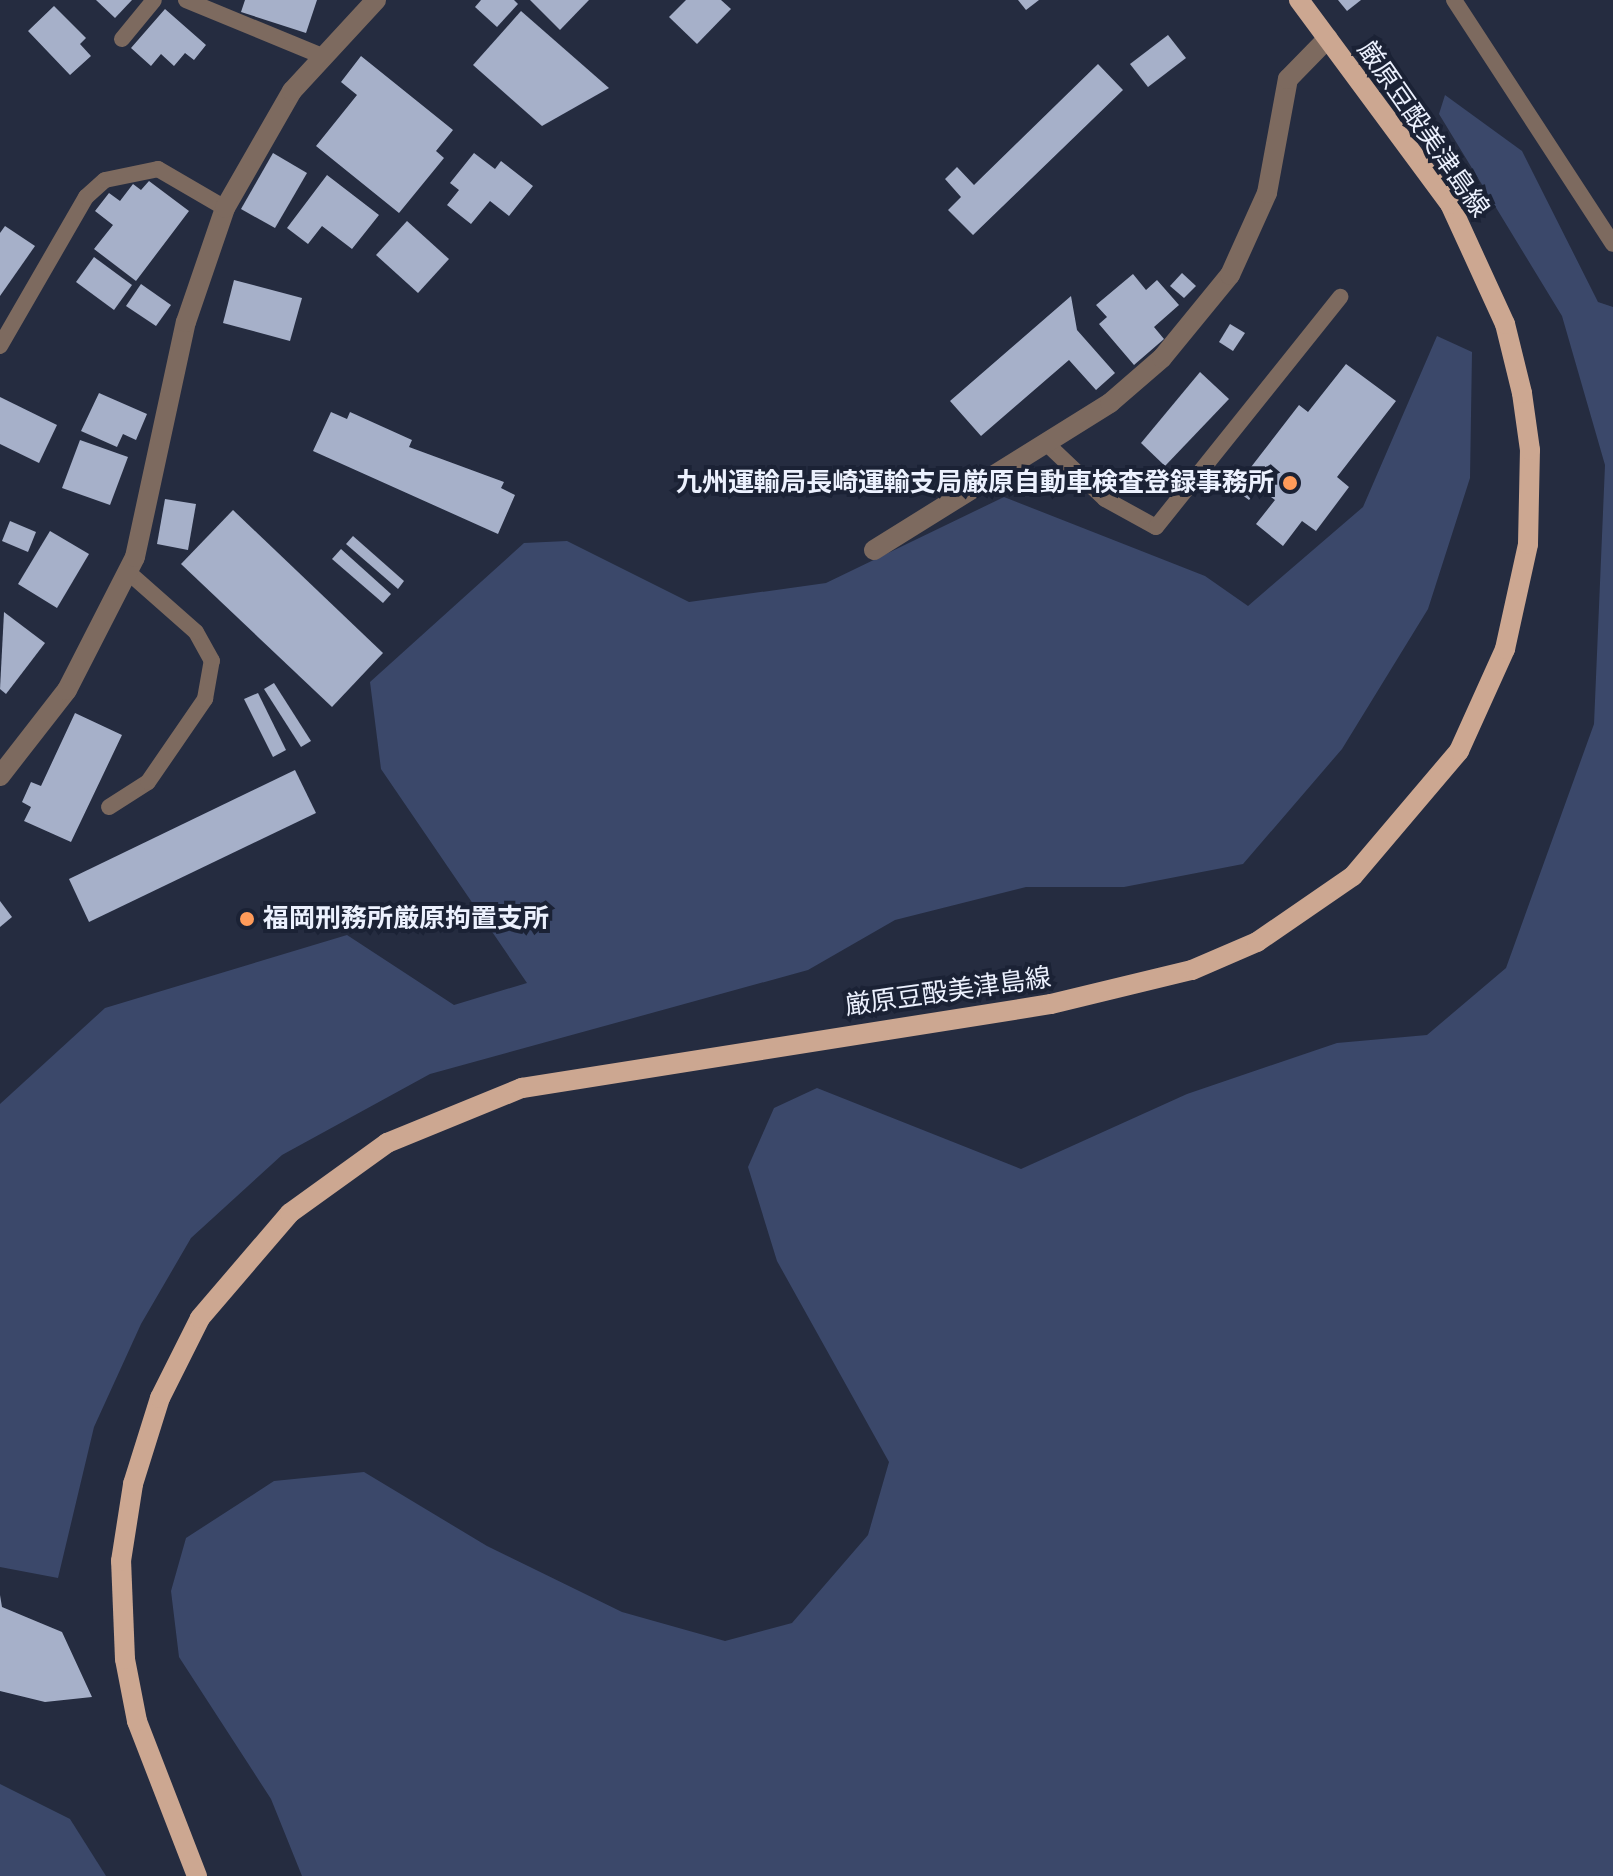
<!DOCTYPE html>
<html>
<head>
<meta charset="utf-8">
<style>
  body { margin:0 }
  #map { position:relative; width:1613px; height:1876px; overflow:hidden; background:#252c40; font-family:Cabin,"Noto Sans JP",sans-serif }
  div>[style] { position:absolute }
  .green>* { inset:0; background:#3b486a }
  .building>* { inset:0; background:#a6b0c9 }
  .lane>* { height:16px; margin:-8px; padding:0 8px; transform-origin:8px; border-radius:8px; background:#7d6a5f }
  .street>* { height:20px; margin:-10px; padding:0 10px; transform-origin:10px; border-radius:10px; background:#7d6a5f }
  .primary>* { height:20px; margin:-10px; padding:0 10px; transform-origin:10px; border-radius:10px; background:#cca791 }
  .dots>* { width:22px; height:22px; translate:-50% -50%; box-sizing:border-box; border:4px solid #1b2235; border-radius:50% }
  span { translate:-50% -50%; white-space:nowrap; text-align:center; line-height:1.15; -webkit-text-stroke:8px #1b2235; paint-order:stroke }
  .street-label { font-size:26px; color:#ecf1fe }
  .poi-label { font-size:26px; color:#ecf1fe; font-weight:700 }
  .right { translate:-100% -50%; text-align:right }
  .left { translate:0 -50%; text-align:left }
</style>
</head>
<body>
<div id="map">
  <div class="green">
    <div style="clip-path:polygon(1445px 95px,1522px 151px,1598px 302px,1613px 307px,1613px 1876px,302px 1876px,271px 1799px,179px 1657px,171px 1591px,186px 1538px,274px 1481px,364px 1472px,487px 1546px,622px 1612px,725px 1641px,792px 1623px,868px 1535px,889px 1462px,777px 1261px,748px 1167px,774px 1108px,817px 1088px,1021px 1169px,1187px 1094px,1337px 1043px,1427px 1035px,1506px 968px,1594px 724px,1605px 465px,1562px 316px,1439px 114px)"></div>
    <div style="clip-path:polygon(1437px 336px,1472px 352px,1470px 478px,1428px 609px,1342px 749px,1243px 864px,1124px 887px,1026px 887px,895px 920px,808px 970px,430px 1074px,282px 1155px,191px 1238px,141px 1324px,94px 1427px,58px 1578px,0 1567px,0 1104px,105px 1008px,347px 935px,454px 1005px,527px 983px,381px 769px,370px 682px,524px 543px,567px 541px,689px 602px,826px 583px,1004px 497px,1205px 576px,1248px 606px,1363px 507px)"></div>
    <div style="clip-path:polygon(0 1784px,70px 1819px,106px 1876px,0 1876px)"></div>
  </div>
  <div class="building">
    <div style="clip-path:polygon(96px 0,132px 0,115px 18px)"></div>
    <div style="clip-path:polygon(245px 0,317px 0,306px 33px,241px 12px)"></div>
    <div style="clip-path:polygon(481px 0,514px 0,518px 4px,497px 27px,475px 7px)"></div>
    <div style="clip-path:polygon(530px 0,589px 0,560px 30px)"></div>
    <div style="clip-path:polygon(686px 0,721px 0,731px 9px,697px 44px,669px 17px)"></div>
    <div style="clip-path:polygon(1018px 0,1039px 0,1026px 10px)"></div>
    <div style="clip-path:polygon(1338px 0,1361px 0,1347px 11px)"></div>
    <div style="clip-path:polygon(54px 6px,86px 38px,80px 44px,91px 56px,70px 75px,28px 31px)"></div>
    <div style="clip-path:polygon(165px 9px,206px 45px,194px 60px,185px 53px,174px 66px,161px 54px,151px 66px,131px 48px)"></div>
    <div style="clip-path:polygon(521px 11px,609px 88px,542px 126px,473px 65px)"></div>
    <div style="clip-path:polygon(1168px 35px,1186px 58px,1148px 87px,1130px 64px)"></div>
    <div style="clip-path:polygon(361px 56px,453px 130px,436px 151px,444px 158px,399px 213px,316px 146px,357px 95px,341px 82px)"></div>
    <div style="clip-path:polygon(1098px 64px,1123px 90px,973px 235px,948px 210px,961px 197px,945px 179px,957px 167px,974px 185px)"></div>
    <div style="clip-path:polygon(273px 153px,307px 173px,275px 228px,241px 209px)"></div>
    <div style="clip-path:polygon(474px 153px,495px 169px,501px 161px,533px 186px,509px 216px,490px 201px,471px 224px,447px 205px,459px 190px,450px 183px)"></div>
    <div style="clip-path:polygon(327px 175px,379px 215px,352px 249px,322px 226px,308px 244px,287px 228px)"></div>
    <div style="clip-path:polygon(149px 181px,189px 211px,136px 281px,94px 249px,113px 225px,95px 211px,109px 193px,120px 201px,133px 184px,141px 190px)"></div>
    <div style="clip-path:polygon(407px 221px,449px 259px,418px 293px,376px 255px)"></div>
    <div style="clip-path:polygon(5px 226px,35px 246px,0 296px,0 233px)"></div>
    <div style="clip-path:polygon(94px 257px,132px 285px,114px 310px,76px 282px)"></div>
    <div style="clip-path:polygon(1182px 273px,1196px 286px,1184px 298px,1170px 286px)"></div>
    <div style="clip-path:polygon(1133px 274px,1146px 290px,1157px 280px,1179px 305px,1154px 327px,1164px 339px,1134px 365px,1099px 324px,1107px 317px,1096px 305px)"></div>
    <div style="clip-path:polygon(234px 280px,302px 298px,290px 341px,223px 323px)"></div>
    <div style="clip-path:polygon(141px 284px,171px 305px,156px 326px,126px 306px)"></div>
    <div style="clip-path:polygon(1071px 296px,1077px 330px,1115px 373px,1096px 390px,1069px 360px,981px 436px,950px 401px)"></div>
    <div style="clip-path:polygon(1230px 324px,1245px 333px,1233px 351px,1219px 342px)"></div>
    <div style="clip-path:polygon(1346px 364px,1396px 401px,1337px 477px,1349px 487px,1316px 531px,1302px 521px,1283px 546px,1256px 524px,1275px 500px,1259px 488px,1249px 500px,1234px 489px,1299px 405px,1308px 412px)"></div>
    <div style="clip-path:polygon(1200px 372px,1229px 399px,1165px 466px,1141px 443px)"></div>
    <div style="clip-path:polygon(99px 393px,147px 414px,136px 440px,123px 434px,117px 447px,81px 431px)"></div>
    <div style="clip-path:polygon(0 397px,57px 425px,39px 463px,0 444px)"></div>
    <div style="clip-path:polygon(331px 412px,347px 419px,350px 412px,412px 440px,409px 447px,504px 482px,501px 488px,515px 495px,498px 534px,313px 451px)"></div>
    <div style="clip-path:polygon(80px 440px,128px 457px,110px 505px,62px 488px)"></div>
    <div style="clip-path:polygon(165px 499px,196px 504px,188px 550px,157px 544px)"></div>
    <div style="clip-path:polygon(233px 510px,383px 653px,332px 707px,181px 564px)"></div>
    <div style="clip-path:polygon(10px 521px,36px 532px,28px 552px,2px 541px)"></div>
    <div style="clip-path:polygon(50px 531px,89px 554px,57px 608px,18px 584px)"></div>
    <div style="clip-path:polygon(353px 536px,404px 581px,398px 589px,346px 544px)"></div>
    <div style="clip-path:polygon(341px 549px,391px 594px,383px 603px,332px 559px)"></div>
    <div style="clip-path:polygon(4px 612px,45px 643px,6px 694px,0 689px)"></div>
    <div style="clip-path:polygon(274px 683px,311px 741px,301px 747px,264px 689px)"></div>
    <div style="clip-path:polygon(258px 693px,286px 750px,273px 757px,244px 699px)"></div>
    <div style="clip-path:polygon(75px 713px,122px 735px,71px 842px,24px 821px,31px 807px,22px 802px,31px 782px,41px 786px)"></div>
    <div style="clip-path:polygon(295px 770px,316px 813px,89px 922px,69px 879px)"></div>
    <div style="clip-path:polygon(0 901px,12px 917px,0 927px)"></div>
    <div style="clip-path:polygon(0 1595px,2px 1607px,62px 1632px,92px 1697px,45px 1702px,0 1691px)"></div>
  </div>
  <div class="lane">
    <div style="left:186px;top:0;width:147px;rotate:22.4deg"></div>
    <div style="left:1454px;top:0;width:291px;rotate:56.9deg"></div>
    <div style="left:122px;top:39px;width:50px;rotate:-50.6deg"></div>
    <div style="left:0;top:346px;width:172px;rotate:-60deg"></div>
    <div style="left:86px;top:197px;width:25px;rotate:-42deg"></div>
    <div style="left:105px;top:180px;width:54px;rotate:-11.7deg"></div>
    <div style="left:158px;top:169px;width:78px;rotate:30.2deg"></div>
    <div style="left:1046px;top:443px;width:81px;rotate:43.5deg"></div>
    <div style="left:1105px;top:499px;width:58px;rotate:28.8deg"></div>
    <div style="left:1156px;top:527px;width:295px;rotate:-51.3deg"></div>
    <div style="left:109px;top:807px;width:46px;rotate:-32.7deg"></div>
    <div style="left:148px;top:782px;width:101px;rotate:-55.5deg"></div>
    <div style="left:205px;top:699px;width:39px;rotate:-80deg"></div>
    <div style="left:212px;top:661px;width:33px;rotate:-119deg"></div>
    <div style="left:196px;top:632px;width:91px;rotate:-138.6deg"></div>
  </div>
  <div class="street">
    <div style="left:874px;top:550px;width:278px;rotate:-31.9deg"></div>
    <div style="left:1110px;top:403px;width:69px;rotate:-40.9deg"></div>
    <div style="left:1162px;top:358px;width:107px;rotate:-50.7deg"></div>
    <div style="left:1230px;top:275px;width:90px;rotate:-65.7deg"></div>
    <div style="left:1267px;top:193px;width:116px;rotate:-79.6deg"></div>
    <div style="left:1288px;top:79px;width:57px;rotate:-45.7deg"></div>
    <div style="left:0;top:776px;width:109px;rotate:-52.1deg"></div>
    <div style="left:67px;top:690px;width:149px;rotate:-62.9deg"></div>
    <div style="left:135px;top:557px;width:240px;rotate:-77.8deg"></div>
    <div style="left:186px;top:322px;width:120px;rotate:-71.1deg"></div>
    <div style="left:225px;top:208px;width:135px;rotate:-60.2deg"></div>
    <div style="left:292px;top:91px;width:124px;rotate:-47.3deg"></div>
  </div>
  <div class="primary">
    <div style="left:197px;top:1876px;width:166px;rotate:-111.2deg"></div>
    <div style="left:137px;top:1721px;width:63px;rotate:-101deg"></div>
    <div style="left:125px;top:1659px;width:98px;rotate:-92.3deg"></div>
    <div style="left:121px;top:1561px;width:78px;rotate:-81.1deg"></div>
    <div style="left:133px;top:1484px;width:90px;rotate:-72.6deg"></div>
    <div style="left:160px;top:1398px;width:89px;rotate:-63.4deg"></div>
    <div style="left:200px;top:1318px;width:138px;rotate:-49.4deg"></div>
    <div style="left:290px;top:1213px;width:120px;rotate:-35.8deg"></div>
    <div style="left:387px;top:1143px;width:146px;rotate:-22.2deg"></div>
    <div style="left:522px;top:1088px;width:536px;rotate:-9.02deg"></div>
    <div style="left:1051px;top:1004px;width:145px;rotate:-13.6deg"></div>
    <div style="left:1192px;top:970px;width:71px;rotate:-23.3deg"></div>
    <div style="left:1257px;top:942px;width:116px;rotate:-34.5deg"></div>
    <div style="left:1353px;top:876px;width:164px;rotate:-49.7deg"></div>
    <div style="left:1459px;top:751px;width:112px;rotate:-65.7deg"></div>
    <div style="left:1505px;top:649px;width:107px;rotate:-77.6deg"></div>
    <div style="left:1528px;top:544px;width:94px;rotate:-88.8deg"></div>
    <div style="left:1530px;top:450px;width:58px;rotate:-98deg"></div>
    <div style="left:1522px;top:393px;width:71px;rotate:-103.8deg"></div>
    <div style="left:1505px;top:324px;width:132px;rotate:-114.6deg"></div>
    <div style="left:1450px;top:204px;width:254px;rotate:-126.5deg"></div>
  </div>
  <div class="dots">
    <div style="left:1290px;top:483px;background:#ff9b5a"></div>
    <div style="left:247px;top:919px;background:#ff9b5a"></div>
  </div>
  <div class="street-label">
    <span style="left:1423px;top:129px;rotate:55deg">厳原豆酘美津島線</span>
    <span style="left:948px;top:992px;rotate:-8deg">厳原豆酘美津島線</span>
  </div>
  <div class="poi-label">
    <span class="right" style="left:1274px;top:483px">九州運輸局長崎運輸支局厳原自動車検査登録事務所</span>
    <span class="left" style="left:263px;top:919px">福岡刑務所厳原拘置支所</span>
  </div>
</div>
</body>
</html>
